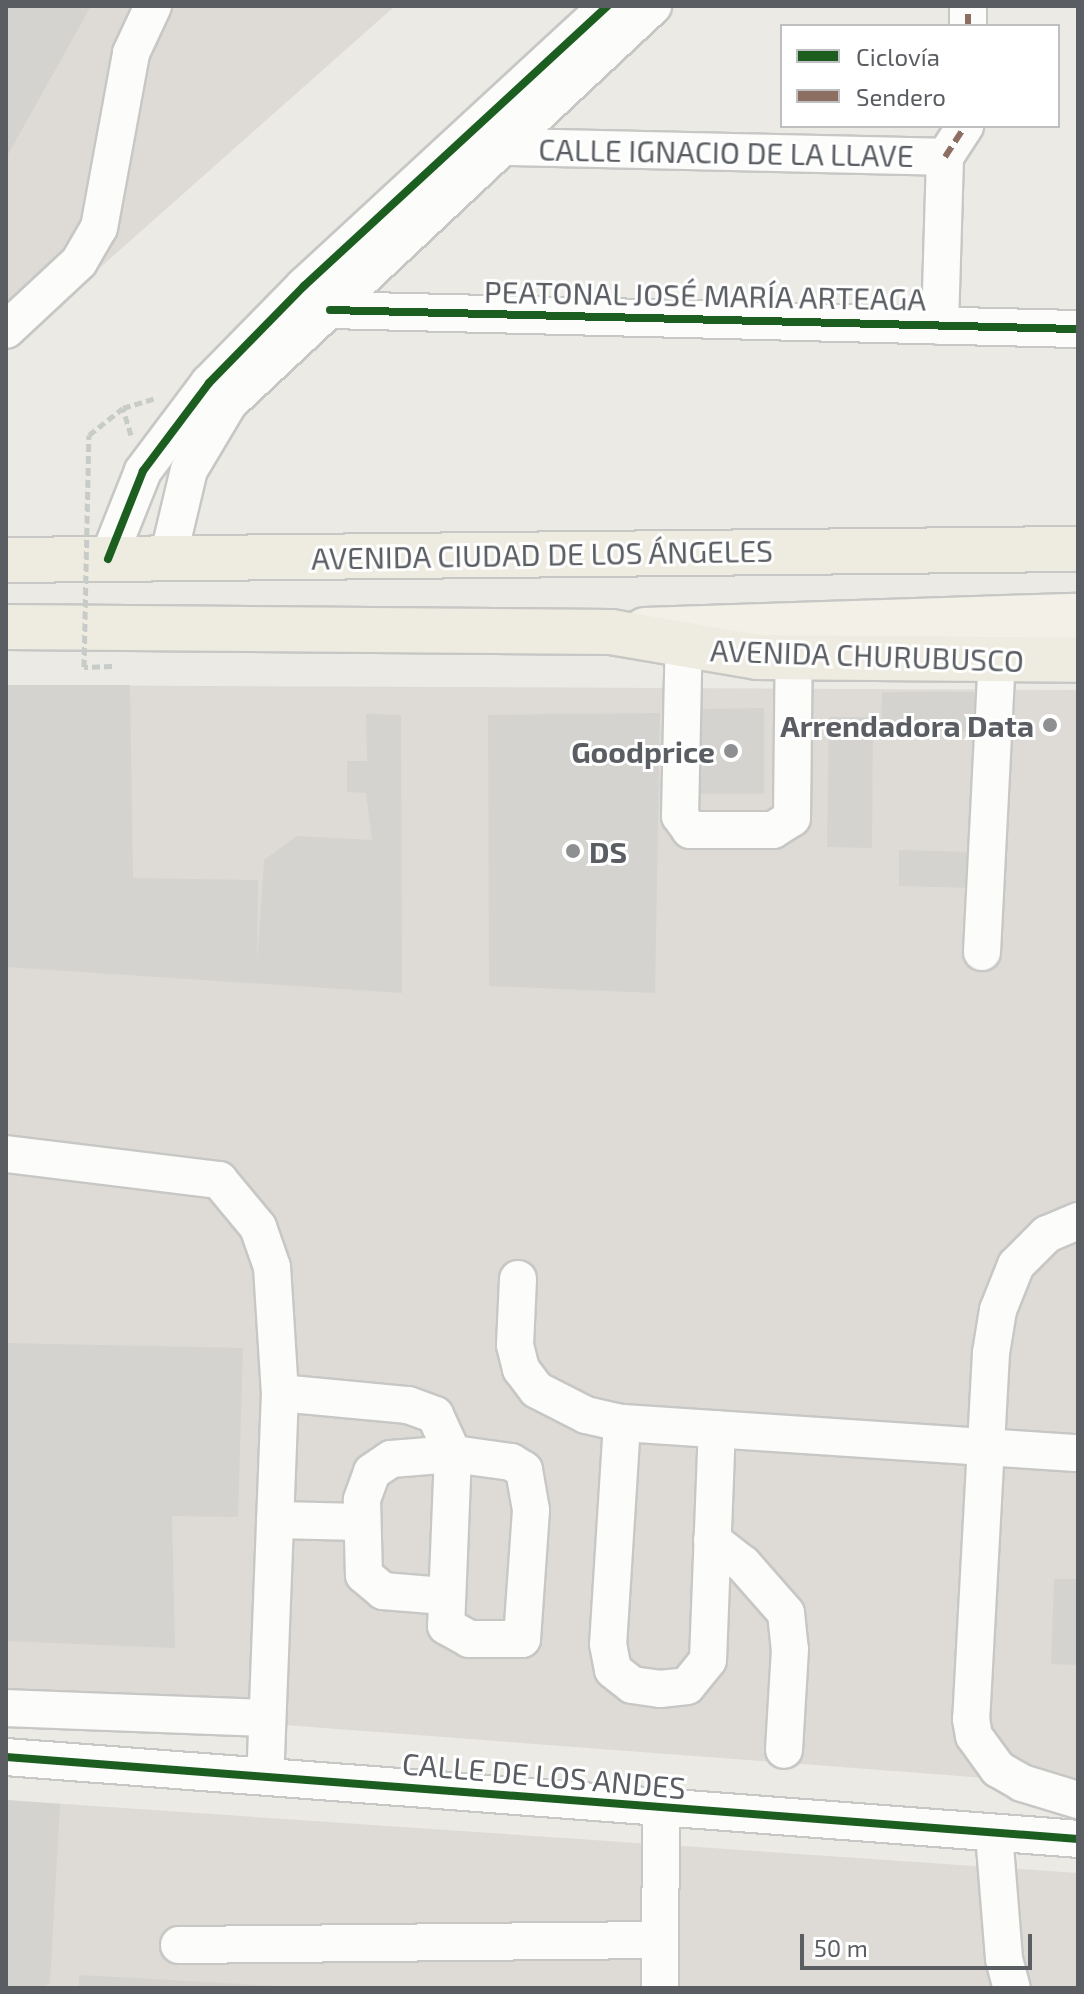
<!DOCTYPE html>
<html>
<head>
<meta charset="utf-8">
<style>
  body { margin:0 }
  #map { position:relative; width:1084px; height:1994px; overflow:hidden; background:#ebeae4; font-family:"Exo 2",sans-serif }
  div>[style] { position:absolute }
  .industrial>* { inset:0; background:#dedbd7 }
  .building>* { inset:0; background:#d4d3cf }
  .path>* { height:5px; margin-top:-2.5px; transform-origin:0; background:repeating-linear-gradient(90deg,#c7ccc9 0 8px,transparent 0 12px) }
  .roads { filter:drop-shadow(2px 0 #c7c7c5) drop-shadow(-2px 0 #c7c7c5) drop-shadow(0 2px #c7c7c5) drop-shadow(0 -2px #c7c7c5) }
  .minor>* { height:36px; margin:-18px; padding:0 18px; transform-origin:18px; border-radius:18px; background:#fcfcfb }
  .major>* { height:44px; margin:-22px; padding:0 22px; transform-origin:22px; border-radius:22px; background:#f2f0e7 }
  .highway>* { height:44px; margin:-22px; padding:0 22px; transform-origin:22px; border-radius:22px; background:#eeebe0 }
  .path-bridge>* { height:5px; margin-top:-2.5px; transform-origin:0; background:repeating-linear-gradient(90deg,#c7ccc9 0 8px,transparent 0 12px) }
  .quiet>* { height:6px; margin-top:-3px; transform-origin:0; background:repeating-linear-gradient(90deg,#8d6e63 0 12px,transparent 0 18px) }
  .cycleway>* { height:8px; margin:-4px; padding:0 4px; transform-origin:4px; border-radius:4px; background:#1b5e20 }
  .dots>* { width:22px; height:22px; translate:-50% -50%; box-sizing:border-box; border:4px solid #fff; border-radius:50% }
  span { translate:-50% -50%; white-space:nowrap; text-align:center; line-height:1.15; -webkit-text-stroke:6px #fff; paint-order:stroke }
  .street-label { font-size:30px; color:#5a5e63 }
  .poi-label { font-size:30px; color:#5a5e63; font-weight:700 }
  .right { translate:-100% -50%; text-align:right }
  .left { translate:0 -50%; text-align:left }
  .frame { position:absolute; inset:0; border:8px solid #5a5e63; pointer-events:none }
  .legend { position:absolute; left:780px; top:24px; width:280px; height:104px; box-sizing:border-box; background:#fff; border:2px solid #bdbfc1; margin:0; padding:10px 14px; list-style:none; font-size:24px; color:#5a5e63 }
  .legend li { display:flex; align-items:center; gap:16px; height:40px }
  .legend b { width:40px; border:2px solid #bdbfc1 }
  .scale { position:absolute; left:800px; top:1934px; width:232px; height:36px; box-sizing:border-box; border:4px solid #5a5e63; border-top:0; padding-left:10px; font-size:24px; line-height:28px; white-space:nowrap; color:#5a5e63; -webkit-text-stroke:6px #fff; paint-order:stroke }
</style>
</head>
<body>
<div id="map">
  <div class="industrial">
    <div style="clip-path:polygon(6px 6px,395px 6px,6px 351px)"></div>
    <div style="clip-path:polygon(6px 685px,1078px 690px,1078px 1785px,6px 1704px)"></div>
    <div style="clip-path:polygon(6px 1800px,1078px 1873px,1078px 1988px,6px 1988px)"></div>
  </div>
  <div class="building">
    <div style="clip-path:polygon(6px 6px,91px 6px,6px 158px)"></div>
    <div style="clip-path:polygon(6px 685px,130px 685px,133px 878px,258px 880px,257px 963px,264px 860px,297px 836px,372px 840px,366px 793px,347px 792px,347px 761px,367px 761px,366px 714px,401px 715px,402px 993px,6px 967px)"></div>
    <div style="clip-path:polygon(882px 692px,985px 692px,985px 731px,881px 733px)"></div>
    <div style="clip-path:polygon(764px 708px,764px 794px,699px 794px,698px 709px)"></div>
    <div style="clip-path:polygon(660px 713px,655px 993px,489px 986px,488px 715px)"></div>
    <div style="clip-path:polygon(829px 717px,873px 717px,872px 848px,827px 847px)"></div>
    <div style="clip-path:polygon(899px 850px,972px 852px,972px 888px,899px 886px)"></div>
    <div style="clip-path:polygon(6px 1343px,243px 1348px,238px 1517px,172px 1516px,175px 1648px,6px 1641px)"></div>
    <div style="clip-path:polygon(1054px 1579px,1078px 1579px,1078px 1665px,1051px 1664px)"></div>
    <div style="clip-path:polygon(6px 1800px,60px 1804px,50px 1983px,42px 1988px,6px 1988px)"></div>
    <div style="clip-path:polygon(79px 1975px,279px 1986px,279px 1988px,79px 1988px)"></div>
  </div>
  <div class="path">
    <div style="left:131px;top:435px;width:28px;rotate:-107deg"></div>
    <div style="left:123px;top:408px;width:34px;rotate:-17deg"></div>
  </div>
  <div class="roads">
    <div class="minor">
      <div style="left:968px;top:26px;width:20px;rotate:-90deg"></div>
      <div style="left:507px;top:147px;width:438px;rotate:1.3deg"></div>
      <div style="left:330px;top:310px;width:748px;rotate:1.46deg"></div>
      <div style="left:940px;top:326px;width:169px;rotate:-88.3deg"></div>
      <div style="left:945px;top:157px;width:37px;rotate:-57deg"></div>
      <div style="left:6px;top:330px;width:100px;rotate:-43deg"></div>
      <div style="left:79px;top:262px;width:39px;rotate:-60deg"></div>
      <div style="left:99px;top:228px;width:178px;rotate:-79.6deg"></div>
      <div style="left:131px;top:53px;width:52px;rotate:-64.9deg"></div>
      <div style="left:168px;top:558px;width:90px;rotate:-76.6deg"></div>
      <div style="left:189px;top:470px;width:78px;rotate:-59.2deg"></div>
      <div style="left:229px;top:403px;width:581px;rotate:-43.12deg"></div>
      <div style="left:108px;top:559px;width:95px;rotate:-68.3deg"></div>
      <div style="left:143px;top:471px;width:110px;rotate:-53.1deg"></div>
      <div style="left:209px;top:383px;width:136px;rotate:-45.6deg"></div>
      <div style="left:304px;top:286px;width:413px;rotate:-42.7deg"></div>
      <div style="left:684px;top:627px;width:189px;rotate:91.2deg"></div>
      <div style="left:680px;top:816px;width:17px;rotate:54deg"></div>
      <div style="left:690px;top:830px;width:83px"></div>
      <div style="left:773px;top:830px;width:22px;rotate:-32deg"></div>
      <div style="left:792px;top:818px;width:189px;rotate:-89.4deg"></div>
      <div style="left:982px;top:952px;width:292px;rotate:-87.1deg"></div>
      <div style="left:6px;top:1154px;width:215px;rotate:7deg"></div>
      <div style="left:219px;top:1180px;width:61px;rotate:50.3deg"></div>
      <div style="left:258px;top:1227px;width:42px;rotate:70.7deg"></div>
      <div style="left:272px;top:1267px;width:126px;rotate:86.4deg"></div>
      <div style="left:280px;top:1393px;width:382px;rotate:92.2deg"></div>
      <div style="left:1078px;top:1221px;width:34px;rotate:157deg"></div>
      <div style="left:1047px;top:1234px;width:44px;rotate:135deg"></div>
      <div style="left:1016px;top:1265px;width:48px;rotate:111.8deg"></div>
      <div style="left:998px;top:1310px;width:44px;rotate:99.2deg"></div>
      <div style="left:991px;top:1353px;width:367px;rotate:93.1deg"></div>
      <div style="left:971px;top:1719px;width:17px;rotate:80deg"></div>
      <div style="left:974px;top:1736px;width:41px;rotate:54deg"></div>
      <div style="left:998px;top:1769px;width:28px;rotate:30deg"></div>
      <div style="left:1022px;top:1783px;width:59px;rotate:16.9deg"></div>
      <div style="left:518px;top:1279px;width:66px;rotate:92.6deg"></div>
      <div style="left:515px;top:1345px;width:25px;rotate:76deg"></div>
      <div style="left:521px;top:1369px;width:26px;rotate:53deg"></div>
      <div style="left:537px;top:1390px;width:55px;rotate:27deg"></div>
      <div style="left:586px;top:1415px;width:37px;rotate:13deg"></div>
      <div style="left:622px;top:1423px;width:457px;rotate:3.8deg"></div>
      <div style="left:280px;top:1393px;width:129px;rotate:5.4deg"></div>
      <div style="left:408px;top:1405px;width:29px;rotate:20deg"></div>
      <div style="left:435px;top:1415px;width:43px;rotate:65.2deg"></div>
      <div style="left:453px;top:1454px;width:172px;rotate:92.3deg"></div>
      <div style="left:446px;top:1626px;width:26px;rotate:29deg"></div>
      <div style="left:469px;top:1639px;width:53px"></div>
      <div style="left:522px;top:1639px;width:129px;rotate:-86deg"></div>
      <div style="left:531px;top:1510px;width:41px;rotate:-99.9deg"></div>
      <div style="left:524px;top:1470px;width:15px;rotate:-148deg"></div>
      <div style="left:511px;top:1462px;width:59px;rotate:-172.1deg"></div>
      <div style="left:453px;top:1454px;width:62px;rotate:175.4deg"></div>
      <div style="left:391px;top:1459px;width:23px;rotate:146deg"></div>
      <div style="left:372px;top:1472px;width:30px;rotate:110deg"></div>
      <div style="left:362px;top:1500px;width:75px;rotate:88.5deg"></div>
      <div style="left:364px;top:1575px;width:25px;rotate:40deg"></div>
      <div style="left:383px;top:1591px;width:61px;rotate:4.7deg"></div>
      <div style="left:622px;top:1423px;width:221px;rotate:93.6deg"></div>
      <div style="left:608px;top:1644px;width:26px;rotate:79deg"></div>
      <div style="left:613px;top:1670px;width:24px;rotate:38deg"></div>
      <div style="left:632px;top:1685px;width:28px;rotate:8deg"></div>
      <div style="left:660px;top:1689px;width:27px;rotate:-6deg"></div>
      <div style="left:687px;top:1686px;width:33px;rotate:-51deg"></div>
      <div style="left:708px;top:1660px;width:231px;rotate:-87.8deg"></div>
      <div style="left:275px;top:1520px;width:87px;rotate:1.3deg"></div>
      <div style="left:712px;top:1540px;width:39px;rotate:38deg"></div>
      <div style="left:743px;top:1564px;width:65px;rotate:48.7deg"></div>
      <div style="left:786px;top:1613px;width:36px;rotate:84deg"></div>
      <div style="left:790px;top:1649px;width:101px;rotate:93.4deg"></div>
      <div style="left:6px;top:1708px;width:261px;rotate:2.2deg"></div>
      <div style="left:6px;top:1757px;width:1075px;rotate:4.37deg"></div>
      <div style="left:994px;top:1834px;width:125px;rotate:85.4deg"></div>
      <div style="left:1004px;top:1959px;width:30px;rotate:75deg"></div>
      <div style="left:179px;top:1945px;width:481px;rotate:-0.6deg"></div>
      <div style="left:660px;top:1988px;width:178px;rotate:-89.7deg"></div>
    </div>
    <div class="major">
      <div style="left:645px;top:630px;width:433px;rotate:-1.9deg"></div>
    </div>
    <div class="highway">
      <div style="left:6px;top:560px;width:1072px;rotate:-0.59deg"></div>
      <div style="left:6px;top:627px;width:605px;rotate:0.47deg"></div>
      <div style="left:611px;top:632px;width:148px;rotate:9.7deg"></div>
      <div style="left:757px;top:657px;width:321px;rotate:0.5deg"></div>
    </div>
  </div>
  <div class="path-bridge">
    <div style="left:112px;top:666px;width:28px;rotate:178deg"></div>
    <div style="left:84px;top:667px;width:232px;rotate:-88.8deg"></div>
    <div style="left:89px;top:435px;width:43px;rotate:-38.5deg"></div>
  </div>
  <div class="quiet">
    <div style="left:968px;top:26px;width:20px;rotate:-90deg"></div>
    <div style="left:945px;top:157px;width:37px;rotate:-57deg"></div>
  </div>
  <div class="cycleway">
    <div style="left:330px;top:310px;width:748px;rotate:1.46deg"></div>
    <div style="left:108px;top:559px;width:95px;rotate:-68.3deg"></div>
    <div style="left:143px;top:471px;width:110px;rotate:-53.1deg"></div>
    <div style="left:209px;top:383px;width:136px;rotate:-45.6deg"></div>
    <div style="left:304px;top:286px;width:413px;rotate:-42.7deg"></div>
    <div style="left:6px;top:1757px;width:1075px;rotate:4.37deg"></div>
  </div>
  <div class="dots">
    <div style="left:1050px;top:725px;background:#8d8f90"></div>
    <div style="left:731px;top:751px;background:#8d8f90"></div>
    <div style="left:573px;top:851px;background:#8d8f90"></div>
  </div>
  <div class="street-label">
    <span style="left:726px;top:152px;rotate:1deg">CALLE IGNACIO DE LA LLAVE</span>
    <span style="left:705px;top:295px;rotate:1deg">PEATONAL JOSÉ MARÍA ARTEAGA</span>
    <span style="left:542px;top:554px;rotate:-1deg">AVENIDA CIUDAD DE LOS ÁNGELES</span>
    <span style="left:867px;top:655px;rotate:2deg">AVENIDA CHURUBUSCO</span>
    <span style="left:544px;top:1775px;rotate:5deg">CALLE DE LOS ANDES</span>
  </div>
  <div class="poi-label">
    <span class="right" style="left:1034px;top:725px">Arrendadora Data</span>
    <span class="right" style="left:715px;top:751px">Goodprice</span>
    <span class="left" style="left:589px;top:851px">DS</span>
  </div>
  <div class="frame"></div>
  <ul class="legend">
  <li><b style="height:10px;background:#1b5e20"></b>Ciclovía</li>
  <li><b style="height:10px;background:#8d6e63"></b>Sendero</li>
  </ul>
  <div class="scale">50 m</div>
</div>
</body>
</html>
